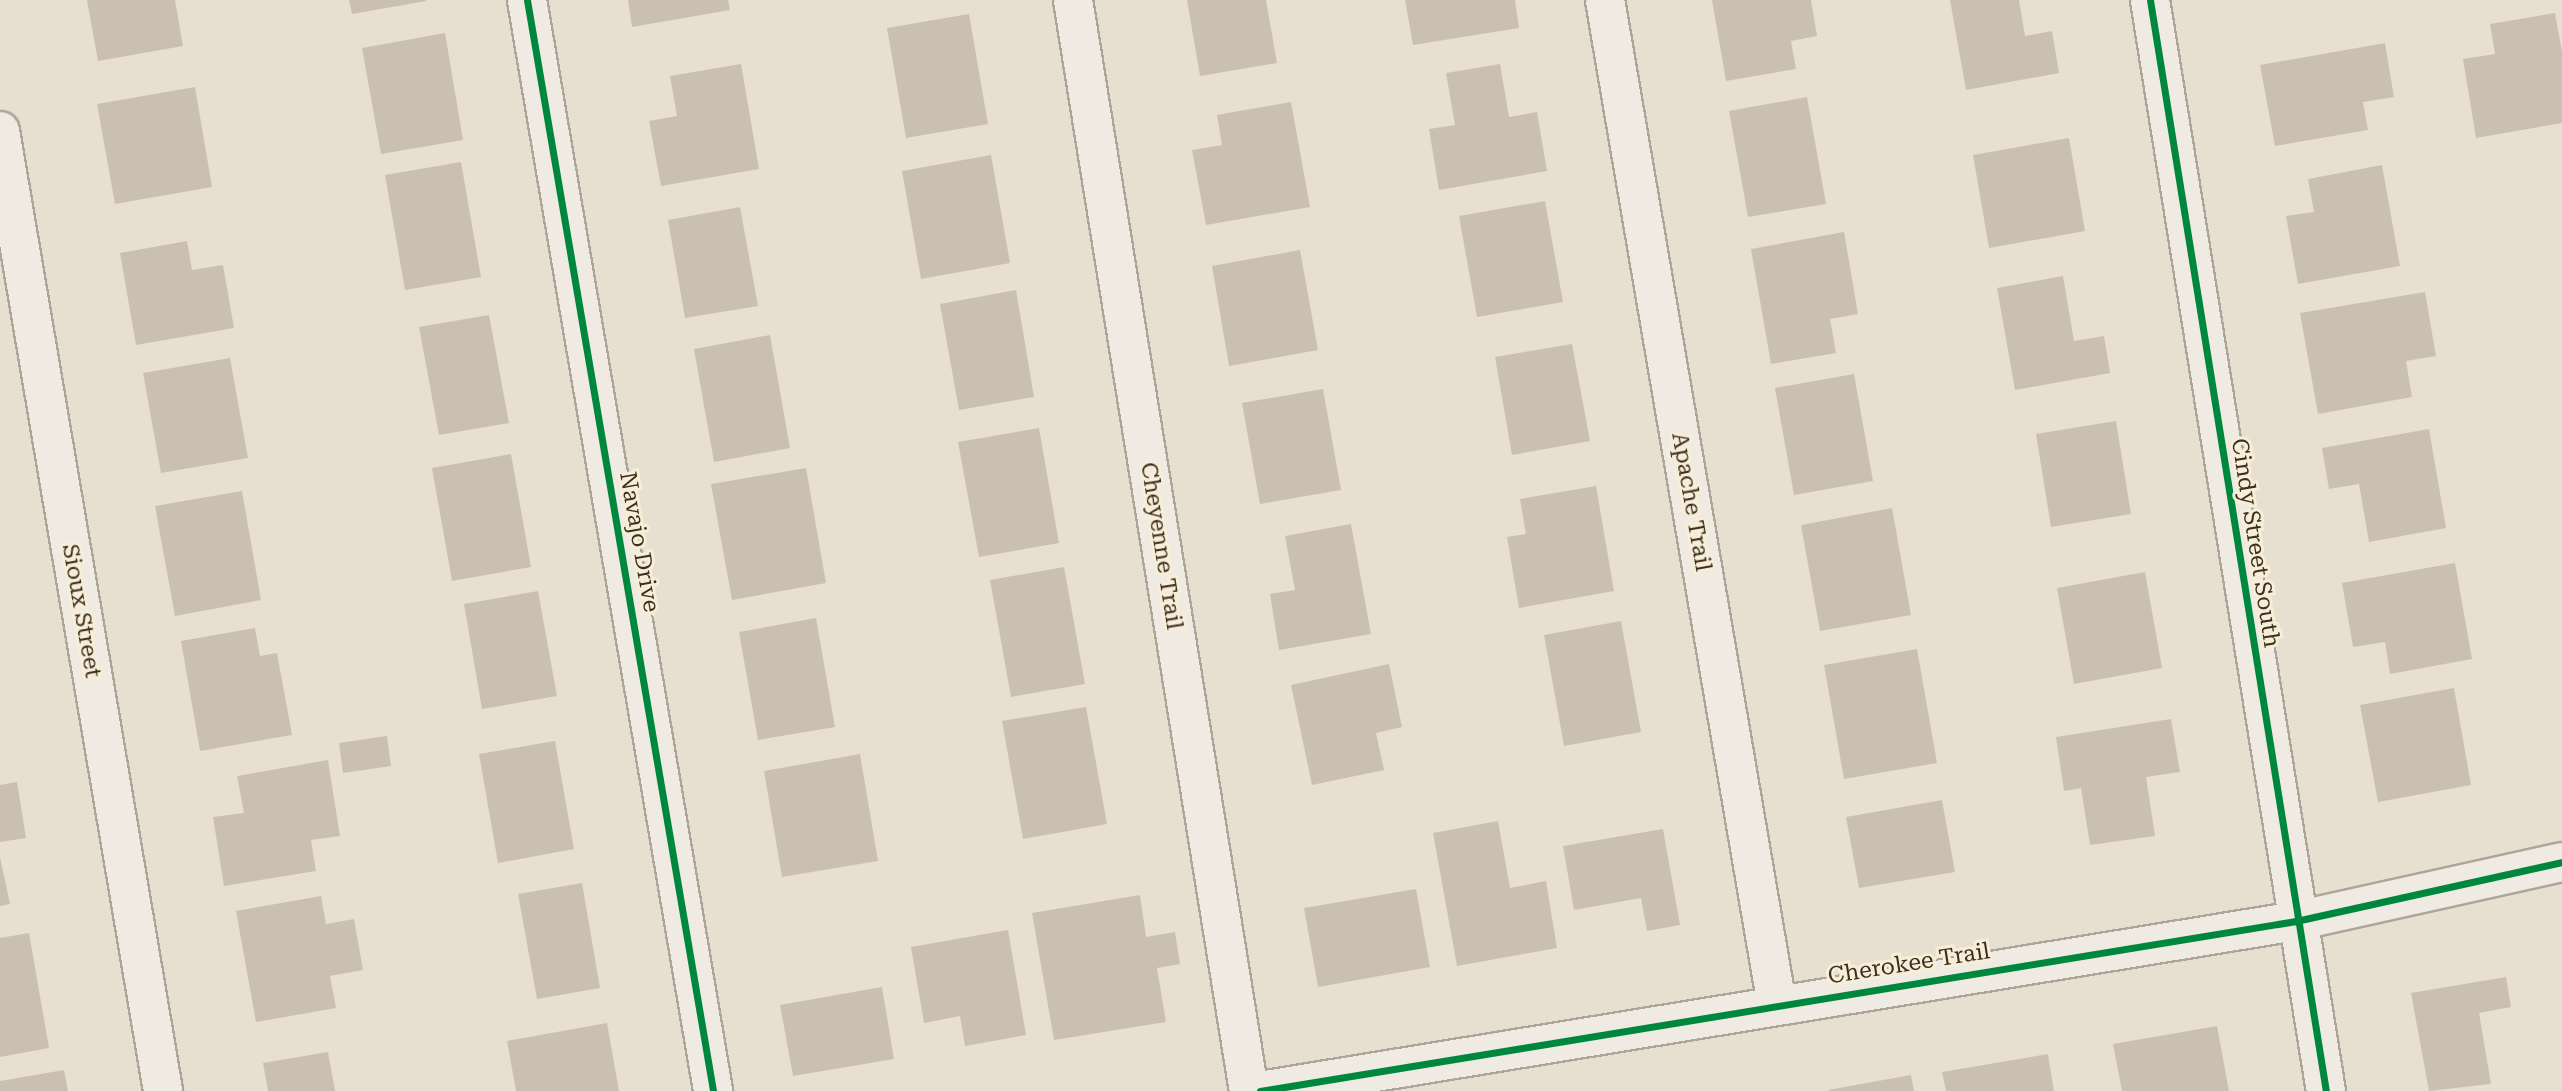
<!DOCTYPE html>
<html>
<head>
<meta charset="utf-8">
<style>
  body { margin:0 }
  #map { position:relative; width:2562px; height:1091px; overflow:hidden; background:#e7e0d1; font-family:"Roboto Serif",serif }
  div>[style] { position:absolute }
  .building>* { inset:0; background:#cbbfb2 }
  .roads { filter:drop-shadow(2px 0 #ada599) drop-shadow(-2px 0 #ada599) drop-shadow(0 2px #ada599) drop-shadow(0 -2px #ada599) }
  .minor>* { height:38px; margin:-19px; padding:0 19px; transform-origin:19px; border-radius:19px; background:#efebe3 }
  .cycleway>* { height:7px; margin:-3.5px; padding:0 3.5px; transform-origin:3.5px; border-radius:3.5px; background:#00873e }
  span { translate:-50% -50%; white-space:nowrap; text-align:center; line-height:1.15; -webkit-text-stroke:6px #f7eed8; paint-order:stroke }
  .street-label { font-size:23px; color:#3d2e20 }
</style>
</head>
<body>
<div id="map">
  <div class="building">
    <div style="clip-path:polygon(87px 0,175px 0,183px 46px,98px 61px)"></div>
    <div style="clip-path:polygon(349px 0,426px 0,426px 1px,352px 14px)"></div>
    <div style="clip-path:polygon(628px 0,728px 0,730px 10px,632px 27px)"></div>
    <div style="clip-path:polygon(1187px 0,1266px 0,1277px 63px,1200px 76px)"></div>
    <div style="clip-path:polygon(1405px 0,1515px 0,1519px 28px,1413px 45px)"></div>
    <div style="clip-path:polygon(1712px 0,1811px 0,1817px 36px,1791px 41px,1796px 69px,1726px 81px)"></div>
    <div style="clip-path:polygon(1950px 0,2019px 0,2025px 36px,2052px 31px,2059px 73px,1966px 90px)"></div>
    <div style="clip-path:polygon(2555px 13px,2562px 52px,2562px 123px,2476px 138px,2463px 59px,2495px 54px,2490px 24px)"></div>
    <div style="clip-path:polygon(969px 14px,988px 124px,906px 138px,887px 28px)"></div>
    <div style="clip-path:polygon(445px 33px,463px 140px,381px 154px,362px 48px)"></div>
    <div style="clip-path:polygon(2385px 43px,2394px 97px,2363px 102px,2368px 130px,2275px 146px,2260px 65px)"></div>
    <div style="clip-path:polygon(741px 64px,759px 169px,661px 186px,649px 121px,677px 116px,670px 76px)"></div>
    <div style="clip-path:polygon(1500px 64px,1509px 117px,1537px 112px,1547px 171px,1439px 190px,1429px 129px,1455px 125px,1446px 73px)"></div>
    <div style="clip-path:polygon(195px 87px,212px 187px,115px 204px,97px 104px)"></div>
    <div style="clip-path:polygon(1807px 97px,1826px 204px,1748px 217px,1729px 111px)"></div>
    <div style="clip-path:polygon(1291px 102px,1310px 207px,1206px 225px,1192px 150px,1222px 145px,1217px 115px)"></div>
    <div style="clip-path:polygon(2069px 138px,2085px 231px,1989px 248px,1973px 155px)"></div>
    <div style="clip-path:polygon(991px 155px,1010px 263px,921px 279px,902px 171px)"></div>
    <div style="clip-path:polygon(461px 162px,481px 277px,405px 290px,385px 175px)"></div>
    <div style="clip-path:polygon(2382px 165px,2400px 266px,2298px 284px,2286px 216px,2314px 212px,2308px 179px)"></div>
    <div style="clip-path:polygon(1545px 201px,1563px 302px,1477px 317px,1459px 216px)"></div>
    <div style="clip-path:polygon(740px 207px,758px 306px,685px 318px,668px 220px)"></div>
    <div style="clip-path:polygon(1844px 232px,1858px 314px,1830px 319px,1836px 353px,1771px 364px,1751px 249px)"></div>
    <div style="clip-path:polygon(187px 241px,192px 270px,223px 265px,234px 328px,136px 345px,120px 253px)"></div>
    <div style="clip-path:polygon(1300px 250px,1318px 350px,1229px 366px,1212px 266px)"></div>
    <div style="clip-path:polygon(2063px 276px,2074px 341px,2104px 336px,2110px 373px,2015px 390px,1997px 288px)"></div>
    <div style="clip-path:polygon(1016px 290px,1034px 397px,959px 410px,940px 304px)"></div>
    <div style="clip-path:polygon(2425px 292px,2436px 356px,2406px 361px,2412px 397px,2318px 414px,2300px 313px)"></div>
    <div style="clip-path:polygon(489px 315px,509px 423px,439px 435px,419px 327px)"></div>
    <div style="clip-path:polygon(770px 335px,790px 448px,714px 462px,694px 349px)"></div>
    <div style="clip-path:polygon(1572px 344px,1590px 441px,1512px 455px,1495px 357px)"></div>
    <div style="clip-path:polygon(230px 358px,248px 458px,161px 473px,143px 373px)"></div>
    <div style="clip-path:polygon(1854px 374px,1873px 481px,1794px 495px,1775px 388px)"></div>
    <div style="clip-path:polygon(1323px 389px,1341px 490px,1260px 504px,1242px 403px)"></div>
    <div style="clip-path:polygon(2116px 421px,2131px 514px,2051px 527px,2036px 434px)"></div>
    <div style="clip-path:polygon(1039px 428px,1059px 543px,979px 557px,958px 442px)"></div>
    <div style="clip-path:polygon(2429px 429px,2446px 528px,2369px 542px,2359px 484px,2329px 489px,2322px 448px)"></div>
    <div style="clip-path:polygon(511px 454px,531px 567px,452px 581px,432px 468px)"></div>
    <div style="clip-path:polygon(806px 468px,826px 583px,732px 600px,711px 484px)"></div>
    <div style="clip-path:polygon(1596px 486px,1614px 591px,1519px 608px,1507px 537px,1526px 534px,1520px 499px)"></div>
    <div style="clip-path:polygon(242px 491px,261px 600px,175px 616px,155px 506px)"></div>
    <div style="clip-path:polygon(1892px 508px,1911px 615px,1820px 631px,1801px 525px)"></div>
    <div style="clip-path:polygon(1351px 524px,1371px 634px,1279px 650px,1270px 594px,1295px 590px,1285px 536px)"></div>
    <div style="clip-path:polygon(2455px 563px,2472px 659px,2390px 674px,2385px 642px,2353px 647px,2342px 583px)"></div>
    <div style="clip-path:polygon(1064px 567px,1085px 684px,1011px 697px,990px 580px)"></div>
    <div style="clip-path:polygon(2145px 572px,2162px 668px,2074px 684px,2057px 588px)"></div>
    <div style="clip-path:polygon(538px 591px,557px 696px,482px 709px,464px 604px)"></div>
    <div style="clip-path:polygon(816px 618px,835px 727px,758px 740px,739px 632px)"></div>
    <div style="clip-path:polygon(1621px 621px,1641px 732px,1564px 746px,1544px 635px)"></div>
    <div style="clip-path:polygon(255px 628px,260px 656px,277px 653px,292px 735px,200px 751px,181px 641px)"></div>
    <div style="clip-path:polygon(1917px 649px,1937px 763px,1844px 779px,1824px 665px)"></div>
    <div style="clip-path:polygon(1389px 664px,1402px 727px,1376px 733px,1384px 770px,1312px 785px,1291px 685px)"></div>
    <div style="clip-path:polygon(2454px 688px,2471px 785px,2378px 802px,2360px 705px)"></div>
    <div style="clip-path:polygon(1086px 707px,1107px 824px,1023px 839px,1002px 721px)"></div>
    <div style="clip-path:polygon(2171px 719px,2180px 772px,2146px 777px,2155px 836px,2090px 845px,2081px 788px,2064px 791px,2056px 737px)"></div>
    <div style="clip-path:polygon(387px 736px,391px 766px,343px 773px,339px 743px)"></div>
    <div style="clip-path:polygon(555px 741px,574px 849px,498px 863px,479px 754px)"></div>
    <div style="clip-path:polygon(860px 754px,878px 861px,782px 877px,764px 771px)"></div>
    <div style="clip-path:polygon(328px 760px,340px 836px,311px 840px,316px 871px,224px 886px,213px 817px,244px 813px,237px 776px)"></div>
    <div style="clip-path:polygon(17px 782px,26px 838px,0 842px,0 785px)"></div>
    <div style="clip-path:polygon(1942px 800px,1955px 872px,1859px 888px,1846px 817px)"></div>
    <div style="clip-path:polygon(1498px 821px,1510px 888px,1546px 881px,1557px 948px,1457px 966px,1433px 833px)"></div>
    <div style="clip-path:polygon(1663px 829px,1680px 925px,1647px 931px,1641px 898px,1574px 910px,1563px 846px)"></div>
    <div style="clip-path:polygon(0 857px,10px 904px,0 906px)"></div>
    <div style="clip-path:polygon(582px 883px,600px 988px,537px 999px,518px 894px)"></div>
    <div style="clip-path:polygon(1416px 889px,1430px 967px,1318px 987px,1304px 908px)"></div>
    <div style="clip-path:polygon(1140px 895px,1146px 937px,1175px 932px,1180px 964px,1157px 968px,1166px 1022px,1054px 1040px,1032px 913px)"></div>
    <div style="clip-path:polygon(321px 896px,326px 924px,354px 919px,363px 970px,330px 976px,336px 1008px,256px 1022px,236px 911px)"></div>
    <div style="clip-path:polygon(1008px 930px,1026px 1035px,965px 1046px,960px 1016px,924px 1023px,911px 947px)"></div>
    <div style="clip-path:polygon(29px 933px,49px 1048px,0 1057px,0 938px)"></div>
    <div style="clip-path:polygon(2506px 977px,2511px 1007px,2479px 1013px,2491px 1084px,2429px 1091px,2411px 993px)"></div>
    <div style="clip-path:polygon(882px 987px,894px 1059px,793px 1076px,780px 1005px)"></div>
    <div style="clip-path:polygon(607px 1023px,619px 1091px,516px 1091px,507px 1041px)"></div>
    <div style="clip-path:polygon(2217px 1026px,2229px 1091px,2122px 1091px,2113px 1044px)"></div>
    <div style="clip-path:polygon(328px 1052px,335px 1091px,268px 1091px,263px 1063px)"></div>
    <div style="clip-path:polygon(2048px 1054px,2054px 1091px,1946px 1091px,1942px 1072px)"></div>
    <div style="clip-path:polygon(64px 1070px,68px 1091px,0 1091px,0 1081px)"></div>
    <div style="clip-path:polygon(1911px 1075px,1914px 1091px,1829px 1091px,1828px 1090px)"></div>
  </div>
  <div class="roads">
    <div class="minor">
      <div style="left:527px;top:0;width:1107px;rotate:80.32deg"></div>
      <div style="left:1073px;top:0;width:1105px;rotate:80.84deg"></div>
      <div style="left:1605px;top:0;width:1020px;rotate:80.29deg"></div>
      <div style="left:2150px;top:0;width:1105px;rotate:80.84deg"></div>
      <div style="left:0;top:131px;width:974px;rotate:80.36deg"></div>
      <div style="left:1260px;top:1091px;width:1050px;rotate:-9.32deg"></div>
      <div style="left:2296px;top:921px;width:272px;rotate:-12.5deg"></div>
    </div>
  </div>
  <div class="cycleway">
    <div style="left:527px;top:0;width:1107px;rotate:80.32deg"></div>
    <div style="left:2150px;top:0;width:1105px;rotate:80.84deg"></div>
    <div style="left:1260px;top:1091px;width:1050px;rotate:-9.32deg"></div>
    <div style="left:2296px;top:921px;width:272px;rotate:-12.5deg"></div>
  </div>
  <div class="street-label">
    <span style="left:1691px;top:502px;rotate:80deg">Apache Trail</span>
    <span style="left:639px;top:542px;rotate:80deg">Navajo Drive</span>
    <span style="left:2255px;top:543px;rotate:81deg">Cindy Street South</span>
    <span style="left:1161px;top:546px;rotate:81deg">Cheyenne Trail</span>
    <span style="left:81px;top:611px;rotate:80deg">Sioux Street</span>
    <span style="left:1909px;top:964px;rotate:-9deg">Cherokee Trail</span>
  </div>
</div>
</body>
</html>
